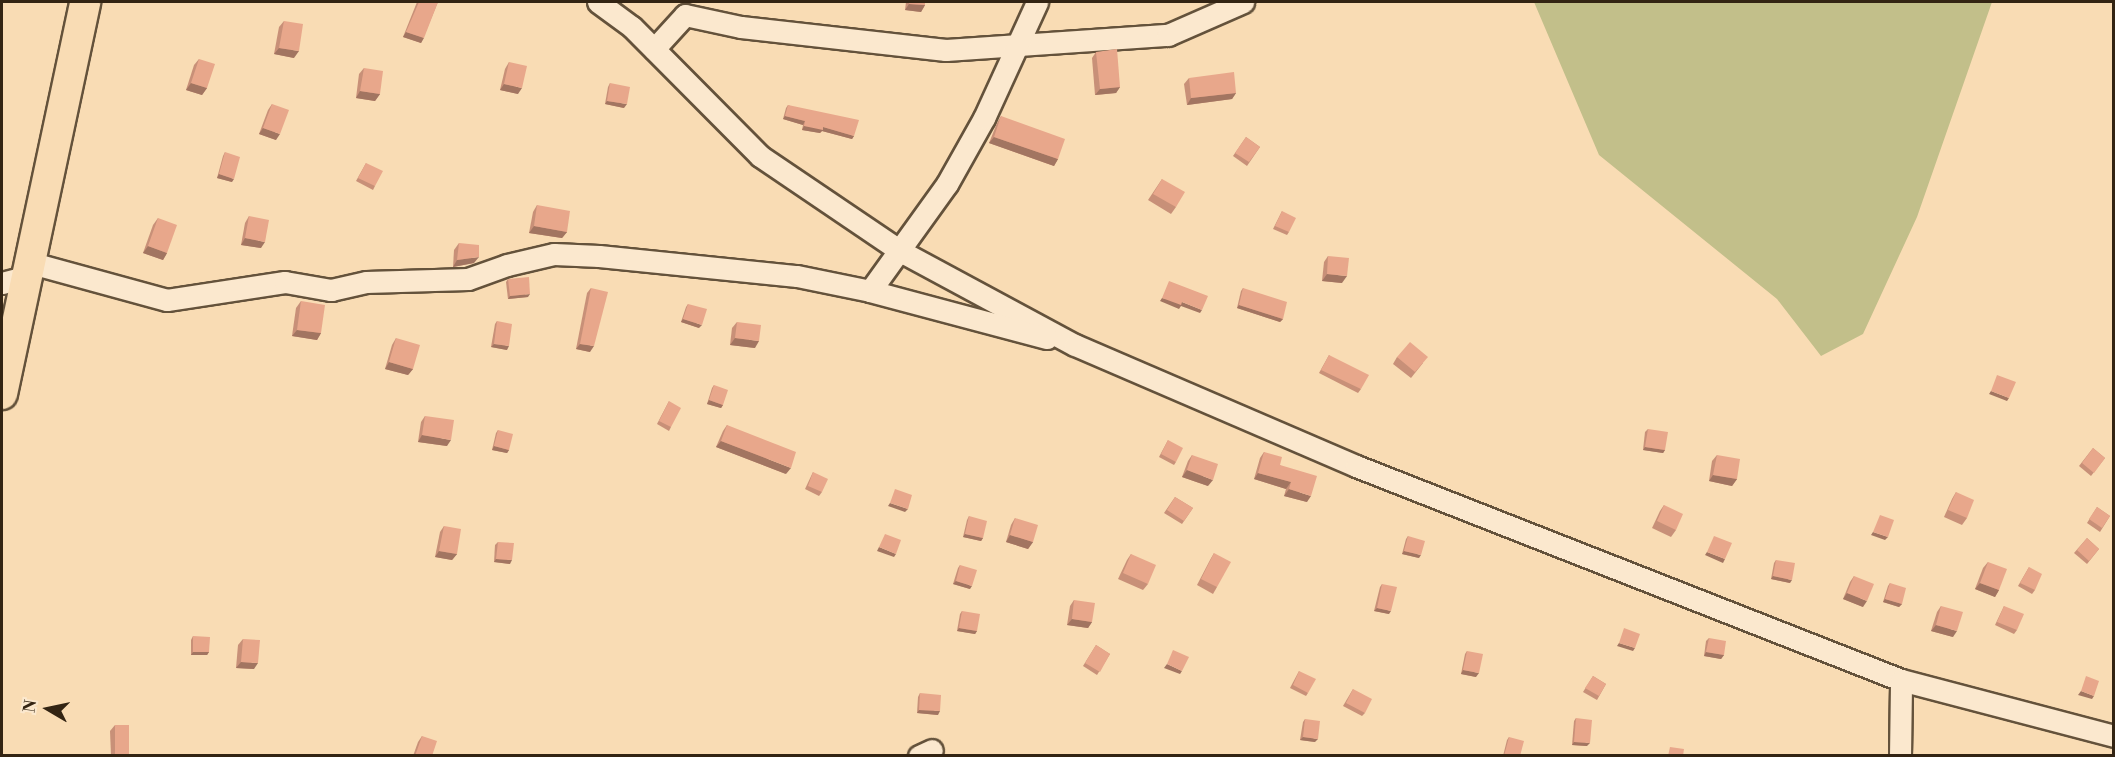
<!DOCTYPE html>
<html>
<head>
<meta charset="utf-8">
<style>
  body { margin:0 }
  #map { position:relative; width:2115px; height:757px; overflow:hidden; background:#f9dcb4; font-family:"Libre Bodoni",serif }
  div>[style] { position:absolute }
  .green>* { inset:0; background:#c2bf8a }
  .roads { filter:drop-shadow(2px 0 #64523b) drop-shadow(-2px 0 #64523b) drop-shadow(0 2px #64523b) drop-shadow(0 -2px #64523b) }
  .minor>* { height:21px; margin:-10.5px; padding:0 10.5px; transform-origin:10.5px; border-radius:10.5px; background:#fbe8ce }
  .highway>* { height:30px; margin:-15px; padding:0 15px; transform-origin:15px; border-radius:15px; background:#f9dcb4 }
  .wall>* { inset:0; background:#c89078 }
  .shaded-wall>* { inset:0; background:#a27561 }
  .building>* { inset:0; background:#e8a78b }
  span { translate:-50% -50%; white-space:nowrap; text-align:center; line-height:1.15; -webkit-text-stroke:6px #fbe8ce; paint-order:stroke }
  .frame { position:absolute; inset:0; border:3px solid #332413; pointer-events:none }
  .north { position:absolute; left:18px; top:679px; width:60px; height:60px; -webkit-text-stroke:4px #fbe8ce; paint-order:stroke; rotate:279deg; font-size:16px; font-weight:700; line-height:24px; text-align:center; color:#332413 }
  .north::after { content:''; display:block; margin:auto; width:21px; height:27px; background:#332413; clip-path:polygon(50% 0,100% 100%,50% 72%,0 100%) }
</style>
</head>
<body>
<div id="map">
  <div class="green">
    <div style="clip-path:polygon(1534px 2px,1992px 2px,1917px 217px,1863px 334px,1821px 356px,1777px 299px,1599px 155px)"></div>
  </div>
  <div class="roads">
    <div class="minor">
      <div style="left:598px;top:2px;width:42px;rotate:36.3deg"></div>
      <div style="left:632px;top:27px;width:182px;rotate:45.2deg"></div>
      <div style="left:760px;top:156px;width:171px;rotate:34.1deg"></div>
      <div style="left:902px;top:252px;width:196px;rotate:28.3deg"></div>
      <div style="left:1075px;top:345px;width:306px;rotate:23.3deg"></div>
      <div style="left:1356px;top:466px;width:586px;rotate:21.44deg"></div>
      <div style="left:1901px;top:680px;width:220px;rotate:14.7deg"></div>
      <div style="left:654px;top:49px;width:46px;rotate:-47.6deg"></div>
      <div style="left:685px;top:15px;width:57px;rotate:12.1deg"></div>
      <div style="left:741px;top:27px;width:206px;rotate:6.4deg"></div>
      <div style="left:946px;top:50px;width:223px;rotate:-3.9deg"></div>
      <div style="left:1168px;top:35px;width:82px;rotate:-23.7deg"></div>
      <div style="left:28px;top:262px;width:144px;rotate:15.3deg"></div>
      <div style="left:167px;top:300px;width:119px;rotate:-8.7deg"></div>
      <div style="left:285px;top:282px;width:47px;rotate:9.9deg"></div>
      <div style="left:331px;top:290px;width:36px;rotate:-13deg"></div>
      <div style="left:366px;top:282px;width:102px;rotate:-1.7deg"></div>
      <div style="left:468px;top:279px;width:41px;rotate:-19.7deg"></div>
      <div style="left:507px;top:265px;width:48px;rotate:-13.2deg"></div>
      <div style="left:554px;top:254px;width:45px;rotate:2.5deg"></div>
      <div style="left:599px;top:256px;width:199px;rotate:5.8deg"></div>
      <div style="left:797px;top:276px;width:75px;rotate:11.6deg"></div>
      <div style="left:870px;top:291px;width:183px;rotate:14.9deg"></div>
      <div style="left:2px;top:283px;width:24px;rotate:-15deg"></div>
      <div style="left:870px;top:291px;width:132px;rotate:-54.3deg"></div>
      <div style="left:947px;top:184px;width:76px;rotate:-60.7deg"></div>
      <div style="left:984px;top:118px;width:128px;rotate:-65.4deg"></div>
      <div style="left:919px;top:756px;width:14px;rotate:-25deg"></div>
      <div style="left:1900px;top:756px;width:76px;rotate:-89.2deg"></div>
    </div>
    <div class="highway">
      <div style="left:2px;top:394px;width:401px;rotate:-78deg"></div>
    </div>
  </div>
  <div class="wall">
    <div style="clip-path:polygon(417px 2px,438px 2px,421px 43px,403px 37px)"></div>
    <div style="clip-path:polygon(906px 2px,925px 2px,925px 5px,921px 12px,905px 10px)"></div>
    <div style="clip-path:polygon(284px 21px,294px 58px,274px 54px,279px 27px)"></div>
    <div style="clip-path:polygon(1096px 52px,1120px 87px,1116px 93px,1095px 95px,1092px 58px)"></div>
    <div style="clip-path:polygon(199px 59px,207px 88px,202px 95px,186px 90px,194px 65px)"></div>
    <div style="clip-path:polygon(509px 62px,518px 94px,500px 90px,505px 69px)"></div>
    <div style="clip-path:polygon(364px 68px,380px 94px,375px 101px,356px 98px,359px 74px)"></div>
    <div style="clip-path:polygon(1189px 78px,1236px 93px,1232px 99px,1187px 105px,1184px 84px)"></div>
    <div style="clip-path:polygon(610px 83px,624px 108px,605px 104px,608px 87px)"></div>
    <div style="clip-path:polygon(272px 104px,276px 140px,259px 134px,268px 110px)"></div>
    <div style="clip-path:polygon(788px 105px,854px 136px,852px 139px,822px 131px,820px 133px,802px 130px,803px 125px,783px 119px,786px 108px)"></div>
    <div style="clip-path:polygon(1001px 116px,1058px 159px,1054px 166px,989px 143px,997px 123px)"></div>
    <div style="clip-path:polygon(1246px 137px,1260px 147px,1247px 166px,1233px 156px)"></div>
    <div style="clip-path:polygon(225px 152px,232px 182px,217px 178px,223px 156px)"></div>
    <div style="clip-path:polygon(366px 163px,375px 186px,373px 190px,356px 181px)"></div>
    <div style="clip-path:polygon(1162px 179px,1176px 207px,1171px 214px,1148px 200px)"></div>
    <div style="clip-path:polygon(537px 205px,567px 232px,562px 238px,529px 233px,533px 212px)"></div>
    <div style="clip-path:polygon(1282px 211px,1289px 232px,1287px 235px,1273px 229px)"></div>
    <div style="clip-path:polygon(249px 216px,261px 248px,241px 245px,245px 223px)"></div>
    <div style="clip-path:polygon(158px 218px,167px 253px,163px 260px,143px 253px,153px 225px)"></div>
    <div style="clip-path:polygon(459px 243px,474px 263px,453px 267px,454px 250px)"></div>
    <div style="clip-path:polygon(1328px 256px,1342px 283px,1322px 281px,1324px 262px)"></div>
    <div style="clip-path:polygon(508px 279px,528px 297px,508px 299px,506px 282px)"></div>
    <div style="clip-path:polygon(591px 288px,590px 352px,576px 349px,587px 293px)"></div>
    <div style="clip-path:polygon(1243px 288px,1283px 319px,1280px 322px,1237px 308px,1241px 291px)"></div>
    <div style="clip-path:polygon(301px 301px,321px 333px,317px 340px,292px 336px,296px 308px)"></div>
    <div style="clip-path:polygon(688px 304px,699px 328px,681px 322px,686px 307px)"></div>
    <div style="clip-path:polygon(497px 321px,507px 350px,491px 347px,495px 324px)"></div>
    <div style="clip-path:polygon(737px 322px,755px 348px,730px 345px,732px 328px)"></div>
    <div style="clip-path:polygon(396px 338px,413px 369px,408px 375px,385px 369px,392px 345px)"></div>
    <div style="clip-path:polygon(1329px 355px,1361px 389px,1358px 393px,1319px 373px)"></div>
    <div style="clip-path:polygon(1397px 357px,1423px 363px,1411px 378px,1393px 364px)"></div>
    <div style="clip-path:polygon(714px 385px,723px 405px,721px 408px,707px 404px,712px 388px)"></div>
    <div style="clip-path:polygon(669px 401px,671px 427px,669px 431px,657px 424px)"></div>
    <div style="clip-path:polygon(425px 416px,447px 446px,418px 442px,421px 422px)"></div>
    <div style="clip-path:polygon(727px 425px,786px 474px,716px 447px,723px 431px)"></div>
    <div style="clip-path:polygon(1648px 429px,1665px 450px,1663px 453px,1643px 450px,1645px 432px)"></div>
    <div style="clip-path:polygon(498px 430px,509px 450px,507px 453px,492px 450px,496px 433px)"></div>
    <div style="clip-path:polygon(1168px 440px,1176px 462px,1174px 465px,1159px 457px)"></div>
    <div style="clip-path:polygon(2093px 448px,2105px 458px,2091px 476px,2079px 466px)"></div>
    <div style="clip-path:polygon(1264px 452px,1280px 465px,1307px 502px,1284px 496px,1286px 489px,1254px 479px,1260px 458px)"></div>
    <div style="clip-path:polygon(1192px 455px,1208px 486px,1182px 477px,1188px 461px)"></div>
    <div style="clip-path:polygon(1717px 455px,1737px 479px,1732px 486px,1709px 481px,1712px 461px)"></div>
    <div style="clip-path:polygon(813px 472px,822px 492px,819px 496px,805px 489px)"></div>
    <div style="clip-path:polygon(1956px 492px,1967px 518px,1962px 525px,1944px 517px,1952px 499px)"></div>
    <div style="clip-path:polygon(1175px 497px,1193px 508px,1182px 524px,1164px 513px)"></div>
    <div style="clip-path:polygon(1664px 505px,1676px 530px,1671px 537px,1652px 528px,1660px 511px)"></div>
    <div style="clip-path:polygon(2097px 507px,2110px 516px,2100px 532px,2087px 523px)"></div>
    <div style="clip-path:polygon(969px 516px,983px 538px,981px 541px,963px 537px,967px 520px)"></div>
    <div style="clip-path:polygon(1015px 518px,1033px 542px,1028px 549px,1006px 542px,1011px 525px)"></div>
    <div style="clip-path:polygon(444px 526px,457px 554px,452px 560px,435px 557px,440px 532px)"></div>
    <div style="clip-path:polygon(1408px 536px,1419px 558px,1402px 554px,1406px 539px)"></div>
    <div style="clip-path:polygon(2087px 538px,2099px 549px,2087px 564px,2074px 553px)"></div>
    <div style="clip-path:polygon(498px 542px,510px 564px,494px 562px,495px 545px)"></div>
    <div style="clip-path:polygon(1214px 553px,1217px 587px,1213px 594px,1197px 585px,1210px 560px)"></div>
    <div style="clip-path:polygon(1131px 554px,1148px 584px,1143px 590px,1118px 579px,1127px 560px)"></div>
    <div style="clip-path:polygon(1776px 560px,1790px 583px,1771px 579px,1774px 563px)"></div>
    <div style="clip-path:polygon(1988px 562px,1999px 590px,1995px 597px,1975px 589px,1983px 568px)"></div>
    <div style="clip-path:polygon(960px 565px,970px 589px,953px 584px,958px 568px)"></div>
    <div style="clip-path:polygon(2029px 567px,2035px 590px,2032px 594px,2018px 586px)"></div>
    <div style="clip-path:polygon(1854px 576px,1863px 607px,1843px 599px,1850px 582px)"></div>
    <div style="clip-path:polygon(1890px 583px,1902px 604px,1899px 607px,1883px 602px,1888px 586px)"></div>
    <div style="clip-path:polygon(1382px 584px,1389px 614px,1374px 611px,1380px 587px)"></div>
    <div style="clip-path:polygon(1074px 600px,1092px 622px,1088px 628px,1067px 625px,1070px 606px)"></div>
    <div style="clip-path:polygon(1941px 606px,1953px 637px,1931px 631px,1937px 612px)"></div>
    <div style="clip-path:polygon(2004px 606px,2017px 630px,2014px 634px,1995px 625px)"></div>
    <div style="clip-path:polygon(962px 611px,977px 631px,975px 634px,957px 631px,960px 614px)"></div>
    <div style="clip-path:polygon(193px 636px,209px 652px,207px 655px,191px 655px,191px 640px)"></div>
    <div style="clip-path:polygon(1709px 638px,1724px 655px,1721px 659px,1704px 656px,1706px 641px)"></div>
    <div style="clip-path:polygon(243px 639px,254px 669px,236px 668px,238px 645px)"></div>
    <div style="clip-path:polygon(1096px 645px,1110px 654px,1097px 675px,1083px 666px)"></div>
    <div style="clip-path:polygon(1467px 651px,1476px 677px,1461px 674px,1465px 654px)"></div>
    <div style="clip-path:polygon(1299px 671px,1308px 693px,1306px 696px,1290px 688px)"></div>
    <div style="clip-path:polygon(1593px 676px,1606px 684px,1597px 700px,1583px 692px)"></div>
    <div style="clip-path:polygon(1353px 689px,1365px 713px,1362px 716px,1343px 706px)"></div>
    <div style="clip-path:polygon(920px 693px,938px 715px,917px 713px,918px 697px)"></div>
    <div style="clip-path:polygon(1576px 718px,1587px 746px,1572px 745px,1574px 721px)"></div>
    <div style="clip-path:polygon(1305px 719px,1315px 742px,1300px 740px,1303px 722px)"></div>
    <div style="clip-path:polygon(115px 725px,129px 755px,129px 756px,111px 756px,110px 731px)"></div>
    <div style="clip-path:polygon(422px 736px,432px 756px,413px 756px,418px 742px)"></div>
    <div style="clip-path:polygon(1509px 737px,1520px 756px,1503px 756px,1507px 740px)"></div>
  </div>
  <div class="shaded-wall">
    <div style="clip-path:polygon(909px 4px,925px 5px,921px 12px,905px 10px)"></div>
    <div style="clip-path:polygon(406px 32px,424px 38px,421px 43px,403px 37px)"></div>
    <div style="clip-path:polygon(279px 48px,299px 51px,294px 58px,274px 54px)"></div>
    <div style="clip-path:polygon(191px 83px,207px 88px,202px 95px,186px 90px)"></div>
    <div style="clip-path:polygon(504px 84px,522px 88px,518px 94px,500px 90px)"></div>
    <div style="clip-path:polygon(1120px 87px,1116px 93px,1095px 95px,1100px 89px)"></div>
    <div style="clip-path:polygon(360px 91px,380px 94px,375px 101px,356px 98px)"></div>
    <div style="clip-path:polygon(1236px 93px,1232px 99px,1187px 105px,1191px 98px)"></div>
    <div style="clip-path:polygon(607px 101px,627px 104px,624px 108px,605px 104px)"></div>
    <div style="clip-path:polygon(785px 116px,805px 121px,803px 125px,783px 119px)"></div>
    <div style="clip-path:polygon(804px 126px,823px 127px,854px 136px,852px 139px,822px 131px,820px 133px,802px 130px)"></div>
    <div style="clip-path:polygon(263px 128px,280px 134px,276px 140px,259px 134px)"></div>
    <div style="clip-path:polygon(994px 137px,1058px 159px,1054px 166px,989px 143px)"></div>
    <div style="clip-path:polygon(219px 174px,234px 179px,232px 182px,217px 178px)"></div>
    <div style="clip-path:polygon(534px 226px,567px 232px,562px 238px,529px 233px)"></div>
    <div style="clip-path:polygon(245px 238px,265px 242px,261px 248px,241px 245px)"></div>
    <div style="clip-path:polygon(148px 246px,167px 253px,163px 260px,143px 253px)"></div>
    <div style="clip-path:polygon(479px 257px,474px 263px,453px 267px,457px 260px)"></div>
    <div style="clip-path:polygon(1327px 274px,1347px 276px,1342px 283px,1322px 281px)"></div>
    <div style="clip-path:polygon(530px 294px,528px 297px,508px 299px,510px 296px)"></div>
    <div style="clip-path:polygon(1162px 298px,1182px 302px,1202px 310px,1200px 313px,1181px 306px,1179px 309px,1160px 301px)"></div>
    <div style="clip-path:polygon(1239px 305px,1283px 319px,1280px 322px,1237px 308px)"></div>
    <div style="clip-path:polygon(683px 319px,702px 325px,699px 328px,681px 322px)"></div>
    <div style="clip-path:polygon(297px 330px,321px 333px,317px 340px,292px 336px)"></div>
    <div style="clip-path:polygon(735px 338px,759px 341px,755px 348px,730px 345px)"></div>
    <div style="clip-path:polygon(494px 344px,509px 346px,507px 350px,491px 347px)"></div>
    <div style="clip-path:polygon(580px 344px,594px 346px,590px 352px,576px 349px)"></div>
    <div style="clip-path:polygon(389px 362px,413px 369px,408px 375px,385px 369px)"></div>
    <div style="clip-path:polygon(1991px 391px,2009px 398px,2007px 401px,1989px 394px)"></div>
    <div style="clip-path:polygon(709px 400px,723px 405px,721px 408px,707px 404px)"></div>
    <div style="clip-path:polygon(422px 435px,451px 440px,447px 446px,418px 442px)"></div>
    <div style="clip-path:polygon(721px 441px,791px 468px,786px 474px,716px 447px)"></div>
    <div style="clip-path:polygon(494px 446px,509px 450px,507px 453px,492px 450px)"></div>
    <div style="clip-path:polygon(1645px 447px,1665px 450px,1663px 453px,1643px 450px)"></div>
    <div style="clip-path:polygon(1187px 470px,1213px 480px,1208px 486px,1182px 477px)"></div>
    <div style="clip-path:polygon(1258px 473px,1291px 482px,1286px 489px,1254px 479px)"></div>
    <div style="clip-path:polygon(1713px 475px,1737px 479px,1732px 486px,1709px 481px)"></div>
    <div style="clip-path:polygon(1289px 489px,1311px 496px,1307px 502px,1284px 496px)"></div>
    <div style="clip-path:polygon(890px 503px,908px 509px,905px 512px,888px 506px)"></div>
    <div style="clip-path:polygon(1873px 532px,1888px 537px,1885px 540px,1871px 535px)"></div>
    <div style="clip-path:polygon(965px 534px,983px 538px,981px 541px,963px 537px)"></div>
    <div style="clip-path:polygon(1010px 535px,1033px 542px,1028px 549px,1006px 542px)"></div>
    <div style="clip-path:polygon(879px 547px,896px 554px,894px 557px,877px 551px)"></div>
    <div style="clip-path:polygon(439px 551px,457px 554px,452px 560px,435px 557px)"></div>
    <div style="clip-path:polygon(1404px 551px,1421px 555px,1419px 558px,1402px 554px)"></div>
    <div style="clip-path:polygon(1707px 552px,1725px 559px,1723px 563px,1705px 555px)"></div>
    <div style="clip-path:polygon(496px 559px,512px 560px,510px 564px,494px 562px)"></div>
    <div style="clip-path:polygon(1773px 576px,1792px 580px,1790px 583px,1771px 579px)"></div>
    <div style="clip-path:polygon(956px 581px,972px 586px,970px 589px,953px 584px)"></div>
    <div style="clip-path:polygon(1980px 583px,1999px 590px,1995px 597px,1975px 589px)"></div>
    <div style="clip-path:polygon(1847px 593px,1867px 601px,1863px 607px,1843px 599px)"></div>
    <div style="clip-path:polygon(1885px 599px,1902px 604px,1899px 607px,1883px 602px)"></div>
    <div style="clip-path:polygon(1377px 608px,1391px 611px,1389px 614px,1374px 611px)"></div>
    <div style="clip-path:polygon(1072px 619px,1092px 622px,1088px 628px,1067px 625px)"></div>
    <div style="clip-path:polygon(1936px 625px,1957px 631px,1953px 637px,1931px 631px)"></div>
    <div style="clip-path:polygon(959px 628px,977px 631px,975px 634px,957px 631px)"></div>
    <div style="clip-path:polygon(1619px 643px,1635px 648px,1633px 651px,1617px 646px)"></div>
    <div style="clip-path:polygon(193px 652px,209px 652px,207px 655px,191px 655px)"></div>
    <div style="clip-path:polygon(1706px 652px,1724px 655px,1721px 659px,1704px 656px)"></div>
    <div style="clip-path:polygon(241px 662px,258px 663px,254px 669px,236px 668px)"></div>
    <div style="clip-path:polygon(1167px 664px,1182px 671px,1180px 674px,1164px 668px)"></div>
    <div style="clip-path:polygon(1463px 670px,1479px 673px,1476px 677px,1461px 674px)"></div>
    <div style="clip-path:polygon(2081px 691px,2094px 696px,2092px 699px,2078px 695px)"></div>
    <div style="clip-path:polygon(919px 710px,940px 711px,938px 715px,917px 713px)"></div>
    <div style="clip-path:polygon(1303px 737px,1318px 739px,1315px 742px,1300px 740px)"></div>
    <div style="clip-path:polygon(1574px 742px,1590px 743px,1587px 746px,1572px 745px)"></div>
  </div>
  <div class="building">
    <div style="clip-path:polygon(419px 2px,438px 2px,424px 38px,406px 32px)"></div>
    <div style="clip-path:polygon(910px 2px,925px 2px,925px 5px,909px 4px)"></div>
    <div style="clip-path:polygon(284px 21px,303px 24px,299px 51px,279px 48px)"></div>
    <div style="clip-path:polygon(1117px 49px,1120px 87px,1100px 89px,1096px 52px)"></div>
    <div style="clip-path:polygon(199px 59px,215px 64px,207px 88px,191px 83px)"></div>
    <div style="clip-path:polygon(509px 62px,527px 66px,522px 88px,504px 84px)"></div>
    <div style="clip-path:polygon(364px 68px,383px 71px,380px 94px,360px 91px)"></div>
    <div style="clip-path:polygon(1234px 72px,1236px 93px,1191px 98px,1189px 78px)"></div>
    <div style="clip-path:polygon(610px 83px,630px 87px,627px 104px,607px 101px)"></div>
    <div style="clip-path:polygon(272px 104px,289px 110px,280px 134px,263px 128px)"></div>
    <div style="clip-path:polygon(788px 105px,859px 120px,854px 136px,823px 127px,823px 130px,804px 126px,805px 121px,785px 116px)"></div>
    <div style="clip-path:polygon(1001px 116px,1065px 139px,1058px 159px,994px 137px)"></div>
    <div style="clip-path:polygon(1246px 137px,1260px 147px,1249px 162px,1235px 153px)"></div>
    <div style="clip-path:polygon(225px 152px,240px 157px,234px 179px,219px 174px)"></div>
    <div style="clip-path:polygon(366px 163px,383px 171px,375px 186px,358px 178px)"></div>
    <div style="clip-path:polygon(1162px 179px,1185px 192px,1176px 207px,1153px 194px)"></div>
    <div style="clip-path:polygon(537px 205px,570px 211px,567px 232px,534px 226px)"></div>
    <div style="clip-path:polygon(1282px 211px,1296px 218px,1289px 232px,1275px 226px)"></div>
    <div style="clip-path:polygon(249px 216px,269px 220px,265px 242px,245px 238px)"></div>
    <div style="clip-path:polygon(158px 218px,177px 225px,167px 253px,148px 246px)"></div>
    <div style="clip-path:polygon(459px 243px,479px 245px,479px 257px,457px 260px)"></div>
    <div style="clip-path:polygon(1328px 256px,1349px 258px,1347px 276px,1327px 274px)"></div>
    <div style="clip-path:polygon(529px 277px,530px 294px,510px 296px,508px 279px)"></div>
    <div style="clip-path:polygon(1169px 281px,1208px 296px,1202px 310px,1182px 302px,1181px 305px,1162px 298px)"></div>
    <div style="clip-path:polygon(591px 288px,608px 292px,594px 346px,580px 344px)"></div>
    <div style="clip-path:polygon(1243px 288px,1287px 302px,1283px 319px,1239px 305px)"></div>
    <div style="clip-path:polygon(301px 301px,325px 305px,321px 333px,297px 330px)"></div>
    <div style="clip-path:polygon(688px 304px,707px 309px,702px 325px,683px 319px)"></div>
    <div style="clip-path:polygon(497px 321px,512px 324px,509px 346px,494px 344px)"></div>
    <div style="clip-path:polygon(737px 322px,761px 325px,759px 341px,735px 338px)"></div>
    <div style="clip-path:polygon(396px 338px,420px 345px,413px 369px,389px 362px)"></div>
    <div style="clip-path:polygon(1410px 342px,1428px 357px,1415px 372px,1397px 357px)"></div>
    <div style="clip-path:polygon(1329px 355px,1369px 375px,1361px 389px,1321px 370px)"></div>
    <div style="clip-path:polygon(1997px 375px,2016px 382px,2009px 398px,1991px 391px)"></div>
    <div style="clip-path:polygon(714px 385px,728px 390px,723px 405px,709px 400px)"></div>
    <div style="clip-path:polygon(669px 401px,681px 408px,671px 427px,659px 421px)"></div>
    <div style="clip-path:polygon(425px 416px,454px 420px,451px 440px,422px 435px)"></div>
    <div style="clip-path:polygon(727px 425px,796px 452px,791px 468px,721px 441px)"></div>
    <div style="clip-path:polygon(1648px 429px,1668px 432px,1665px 450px,1645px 447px)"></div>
    <div style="clip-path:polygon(498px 430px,513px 434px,509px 450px,494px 446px)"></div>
    <div style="clip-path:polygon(1168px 440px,1183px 448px,1176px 462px,1161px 454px)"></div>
    <div style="clip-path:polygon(2093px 448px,2105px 458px,2094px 473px,2082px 463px)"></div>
    <div style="clip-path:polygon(1264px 452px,1282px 457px,1280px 465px,1317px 476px,1311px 496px,1289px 489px,1291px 482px,1258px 473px)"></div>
    <div style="clip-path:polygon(1192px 455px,1218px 464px,1213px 480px,1187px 470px)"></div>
    <div style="clip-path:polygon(1717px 455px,1740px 459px,1737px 479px,1713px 475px)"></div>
    <div style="clip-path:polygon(813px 472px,828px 479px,822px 492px,808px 486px)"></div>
    <div style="clip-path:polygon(895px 489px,912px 495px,908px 509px,890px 503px)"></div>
    <div style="clip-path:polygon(1956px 492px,1974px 500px,1967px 518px,1948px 510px)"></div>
    <div style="clip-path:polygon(1175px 497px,1193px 508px,1184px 521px,1167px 510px)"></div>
    <div style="clip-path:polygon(1664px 505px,1683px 514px,1676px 530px,1657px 521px)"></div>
    <div style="clip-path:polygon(2097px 507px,2110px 516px,2102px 528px,2089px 519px)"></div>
    <div style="clip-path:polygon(1880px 515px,1894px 520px,1888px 537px,1873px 532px)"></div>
    <div style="clip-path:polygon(969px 516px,987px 521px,983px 538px,965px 534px)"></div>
    <div style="clip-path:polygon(1015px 518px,1038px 525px,1033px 542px,1010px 535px)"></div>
    <div style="clip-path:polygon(444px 526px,461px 529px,457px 554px,439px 551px)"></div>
    <div style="clip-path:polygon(885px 534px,901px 540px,896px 554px,879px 547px)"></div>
    <div style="clip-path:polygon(1408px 536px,1425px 541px,1421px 555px,1404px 551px)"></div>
    <div style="clip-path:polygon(1714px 536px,1732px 543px,1725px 559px,1707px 552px)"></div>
    <div style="clip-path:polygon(2087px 538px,2099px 549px,2089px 561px,2077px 550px)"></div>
    <div style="clip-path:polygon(498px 542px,514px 543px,512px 560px,496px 559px)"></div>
    <div style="clip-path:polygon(1214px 553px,1231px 562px,1217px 587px,1201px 579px)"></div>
    <div style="clip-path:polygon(1131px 554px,1156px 565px,1148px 584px,1123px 573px)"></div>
    <div style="clip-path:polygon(1776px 560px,1795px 563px,1792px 580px,1773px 576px)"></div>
    <div style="clip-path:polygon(1988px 562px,2007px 569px,1999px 590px,1980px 583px)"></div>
    <div style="clip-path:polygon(960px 565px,977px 570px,972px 586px,956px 581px)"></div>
    <div style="clip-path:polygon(2029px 567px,2042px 574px,2035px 590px,2020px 583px)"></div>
    <div style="clip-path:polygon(1854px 576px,1874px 584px,1867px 601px,1847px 593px)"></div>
    <div style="clip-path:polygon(1890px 583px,1906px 588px,1902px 604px,1885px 599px)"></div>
    <div style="clip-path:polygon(1382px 584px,1397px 587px,1391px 611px,1377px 608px)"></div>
    <div style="clip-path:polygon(1074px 600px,1095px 603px,1092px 622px,1072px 619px)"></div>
    <div style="clip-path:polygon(1941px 606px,1963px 612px,1957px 631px,1936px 625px)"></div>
    <div style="clip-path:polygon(2004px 606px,2024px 614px,2017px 630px,1997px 622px)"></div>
    <div style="clip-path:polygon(962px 611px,980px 614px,977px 631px,959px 628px)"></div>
    <div style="clip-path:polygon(1624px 628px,1640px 634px,1635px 648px,1619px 643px)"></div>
    <div style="clip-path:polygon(193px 636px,210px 637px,209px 652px,193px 652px)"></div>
    <div style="clip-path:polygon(1709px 638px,1726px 641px,1724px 655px,1706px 652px)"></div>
    <div style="clip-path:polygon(243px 639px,260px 640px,258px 663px,241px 662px)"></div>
    <div style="clip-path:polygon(1096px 645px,1110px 654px,1100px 672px,1085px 663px)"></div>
    <div style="clip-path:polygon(1173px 650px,1189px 657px,1182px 671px,1167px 664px)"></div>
    <div style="clip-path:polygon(1467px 651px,1483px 654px,1479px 673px,1463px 670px)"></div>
    <div style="clip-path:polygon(1299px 671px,1316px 679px,1308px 693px,1293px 685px)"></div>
    <div style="clip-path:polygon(1593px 676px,1606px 684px,1599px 696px,1585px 688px)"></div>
    <div style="clip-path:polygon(2086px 676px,2099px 681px,2094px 696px,2081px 691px)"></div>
    <div style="clip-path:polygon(1353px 689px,1372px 699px,1365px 713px,1346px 703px)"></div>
    <div style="clip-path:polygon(920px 693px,941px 695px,940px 711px,919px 710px)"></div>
    <div style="clip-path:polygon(1576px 718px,1592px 720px,1590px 743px,1574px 742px)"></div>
    <div style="clip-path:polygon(1305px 719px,1320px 721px,1318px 739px,1303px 737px)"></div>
    <div style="clip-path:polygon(115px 725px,129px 725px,129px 755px,115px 755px)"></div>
    <div style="clip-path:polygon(422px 736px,437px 741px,432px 756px,415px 756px)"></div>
    <div style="clip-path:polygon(1509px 737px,1524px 741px,1520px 756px,1504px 756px)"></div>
    <div style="clip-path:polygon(1670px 747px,1684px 749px,1683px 756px,1668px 756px)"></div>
  </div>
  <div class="frame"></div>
  <div class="north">N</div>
</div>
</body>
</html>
